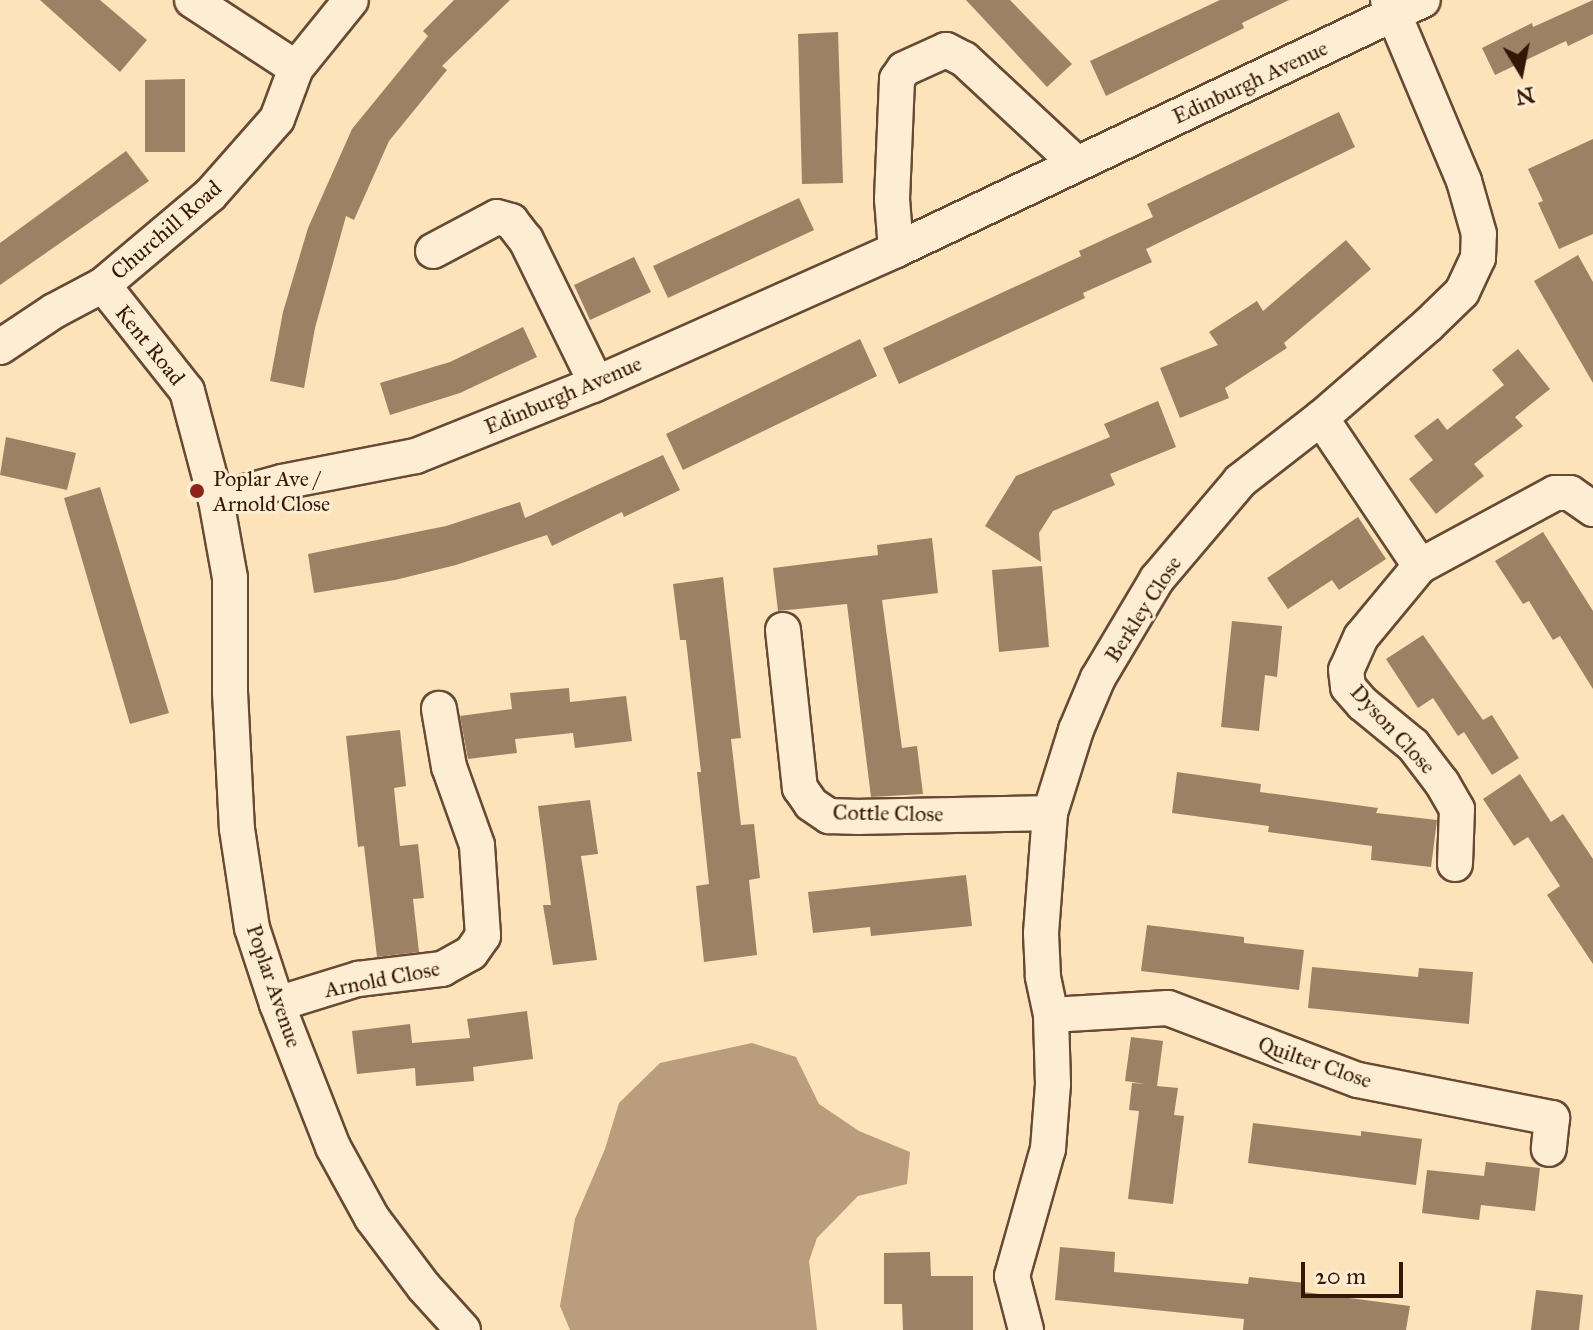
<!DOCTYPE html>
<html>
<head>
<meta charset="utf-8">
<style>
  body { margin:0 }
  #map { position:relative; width:1593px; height:1330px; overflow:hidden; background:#fce3b9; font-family:"IM FELL Great Primer",serif }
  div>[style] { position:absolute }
  .water>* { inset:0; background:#b99d7c }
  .building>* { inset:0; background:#9d8164 }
  .roads { filter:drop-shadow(2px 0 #684934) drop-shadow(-2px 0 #684934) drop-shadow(0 2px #684934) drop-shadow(0 -2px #684934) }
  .minor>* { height:34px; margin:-17px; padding:0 17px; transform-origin:17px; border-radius:17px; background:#fdedd2 }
  .dots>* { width:22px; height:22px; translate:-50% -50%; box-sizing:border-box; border:4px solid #fdedd2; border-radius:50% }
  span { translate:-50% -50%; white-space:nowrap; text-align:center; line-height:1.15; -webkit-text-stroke:6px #fdedd2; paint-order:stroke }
  .street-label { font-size:22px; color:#361607 }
  .poi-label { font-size:22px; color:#361607 }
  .left { translate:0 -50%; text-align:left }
  .north { position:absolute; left:1481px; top:32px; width:80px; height:80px; -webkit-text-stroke:6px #fdedd2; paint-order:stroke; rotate:170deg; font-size:22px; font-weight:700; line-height:32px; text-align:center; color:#361607 }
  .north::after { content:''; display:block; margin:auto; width:28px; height:36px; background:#361607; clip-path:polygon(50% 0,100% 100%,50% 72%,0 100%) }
  .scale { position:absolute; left:1301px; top:1262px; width:102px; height:36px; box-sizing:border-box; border:4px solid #361607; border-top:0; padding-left:10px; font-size:24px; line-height:28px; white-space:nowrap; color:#361607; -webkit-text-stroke:6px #fdedd2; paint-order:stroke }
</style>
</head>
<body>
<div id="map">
  <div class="water">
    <div style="clip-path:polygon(752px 1043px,796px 1057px,819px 1104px,859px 1131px,910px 1152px,907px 1184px,858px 1196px,817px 1238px,809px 1261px,817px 1330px,570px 1330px,560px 1306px,575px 1219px,605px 1149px,619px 1103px,660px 1063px)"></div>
  </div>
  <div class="building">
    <div style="clip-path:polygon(40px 0,100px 0,147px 40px,120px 72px)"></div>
    <div style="clip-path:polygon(454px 0,510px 0,442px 66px,447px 70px,389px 141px,354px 220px,346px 216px,315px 328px,304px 388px,270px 381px,283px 312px,308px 228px,352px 129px,428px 36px,423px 31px)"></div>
    <div style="clip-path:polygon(966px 0,1010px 0,1072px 64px,1047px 87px)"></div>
    <div style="clip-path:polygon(1220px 0,1289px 0,1242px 23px,1244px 28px,1106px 96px,1090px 61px)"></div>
    <div style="clip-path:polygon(1593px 0,1593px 34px,1568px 46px,1566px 41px,1495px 75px,1482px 48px,1532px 23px,1533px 27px)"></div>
    <div style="clip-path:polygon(838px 32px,843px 183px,802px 184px,798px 34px)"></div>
    <div style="clip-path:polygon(185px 79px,185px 152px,145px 152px,145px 80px)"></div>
    <div style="clip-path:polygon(1339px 112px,1355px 147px,1146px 249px,1152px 262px,1083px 293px,1085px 298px,899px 384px,883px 348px,1081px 256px,1079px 251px,1153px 217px,1147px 204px)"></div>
    <div style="clip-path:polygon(1593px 139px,1593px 234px,1559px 249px,1538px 203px,1543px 201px,1528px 169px)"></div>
    <div style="clip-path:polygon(126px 151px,149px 181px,0 285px,0 243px)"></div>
    <div style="clip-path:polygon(799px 198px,814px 230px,668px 298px,653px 266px)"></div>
    <div style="clip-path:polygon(1346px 240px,1371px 269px,1284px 343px,1287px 348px,1225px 388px,1229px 398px,1180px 418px,1160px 368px,1218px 345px,1209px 332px,1257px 301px,1263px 311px)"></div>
    <div style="clip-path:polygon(1578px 255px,1593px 282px,1593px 383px,1534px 281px)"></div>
    <div style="clip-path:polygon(634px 257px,651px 292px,590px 320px,574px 285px)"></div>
    <div style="clip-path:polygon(523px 327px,537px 357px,460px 393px,390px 415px,380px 383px,450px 362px)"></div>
    <div style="clip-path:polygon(860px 339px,877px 376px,683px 470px,666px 434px)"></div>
    <div style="clip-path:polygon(1518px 349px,1550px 389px,1515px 417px,1523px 426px,1474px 464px,1484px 476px,1436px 514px,1409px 479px,1433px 460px,1414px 436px,1438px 418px,1447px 430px,1504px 385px,1492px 370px)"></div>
    <div style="clip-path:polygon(1158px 401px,1176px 447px,1110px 474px,1115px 485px,1053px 511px,1039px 533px,1041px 562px,985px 526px,1016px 476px,1110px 437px,1104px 424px)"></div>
    <div style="clip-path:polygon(6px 437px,76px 453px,67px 490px,0 475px)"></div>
    <div style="clip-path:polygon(663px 455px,680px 490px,624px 517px,622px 512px,552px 546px,547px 535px,456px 565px,395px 580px,314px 593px,308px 554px,446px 526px,520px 502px,525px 518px)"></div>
    <div style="clip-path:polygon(100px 487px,169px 713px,130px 724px,64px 498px)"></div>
    <div style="clip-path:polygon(1358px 517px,1386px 559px,1339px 590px,1332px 580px,1288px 609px,1267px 578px)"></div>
    <div style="clip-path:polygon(1543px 532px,1593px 611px,1593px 689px,1560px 636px,1553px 640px,1529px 601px,1523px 604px,1495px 561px)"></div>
    <div style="clip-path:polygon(932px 538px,938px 593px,882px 600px,902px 748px,917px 746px,923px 794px,871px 797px,847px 604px,778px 611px,773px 568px,878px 555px,877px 545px)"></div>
    <div style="clip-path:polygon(1042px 566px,1049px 647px,999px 652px,992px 570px)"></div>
    <div style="clip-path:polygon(723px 577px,741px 738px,731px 739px,741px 825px,754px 824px,760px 878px,749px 880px,757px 955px,704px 962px,696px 886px,709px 884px,697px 772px,701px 772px,686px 640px,680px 640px,673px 584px)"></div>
    <div style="clip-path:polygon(1232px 621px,1282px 626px,1277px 677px,1265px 675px,1259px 731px,1221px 727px)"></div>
    <div style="clip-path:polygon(1423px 635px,1483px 720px,1492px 715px,1519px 758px,1492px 775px,1464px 732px,1458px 736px,1433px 698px,1418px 708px,1386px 659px)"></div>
    <div style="clip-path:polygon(569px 688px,570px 702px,626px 696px,632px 741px,575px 748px,573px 733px,515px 739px,517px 753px,468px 759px,460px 716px,512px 709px,510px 693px)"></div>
    <div style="clip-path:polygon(400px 730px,406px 786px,394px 788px,400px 846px,418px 844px,424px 898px,413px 899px,419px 952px,377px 957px,364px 846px,358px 847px,346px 736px)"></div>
    <div style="clip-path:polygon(1177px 772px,1261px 784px,1260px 792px,1378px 808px,1376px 813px,1437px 820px,1431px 867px,1371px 860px,1372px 846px,1268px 832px,1269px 826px,1172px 813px)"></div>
    <div style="clip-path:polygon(1520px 774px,1551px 822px,1563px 814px,1593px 859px,1593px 964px,1547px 895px,1560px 886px,1528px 837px,1514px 846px,1483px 799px)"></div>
    <div style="clip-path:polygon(590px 800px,598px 854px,581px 856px,597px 960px,553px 965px,543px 905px,551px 905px,538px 806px)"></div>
    <div style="clip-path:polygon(966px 875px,972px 926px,871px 936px,870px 927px,813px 933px,808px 892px)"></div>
    <div style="clip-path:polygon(1147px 925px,1244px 937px,1244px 943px,1304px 950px,1299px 990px,1141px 971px)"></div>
    <div style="clip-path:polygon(1312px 967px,1418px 977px,1419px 968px,1473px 972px,1469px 1024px,1308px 1008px)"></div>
    <div style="clip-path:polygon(527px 1011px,533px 1059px,473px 1067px,474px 1081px,416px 1086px,415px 1068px,357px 1074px,352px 1031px,410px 1024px,413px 1051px,412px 1043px,470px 1038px,467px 1019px)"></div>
    <div style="clip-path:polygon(1131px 1037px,1163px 1041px,1157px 1086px,1178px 1088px,1174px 1115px,1184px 1116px,1173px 1204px,1128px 1199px,1139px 1111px,1129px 1110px,1132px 1083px,1146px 1084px,1125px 1081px)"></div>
    <div style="clip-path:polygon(1253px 1123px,1361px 1136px,1361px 1131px,1422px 1139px,1416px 1185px,1248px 1163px)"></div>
    <div style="clip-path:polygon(1486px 1162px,1540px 1168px,1535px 1211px,1481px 1205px,1479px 1220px,1422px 1213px,1427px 1170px,1484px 1176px)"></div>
    <div style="clip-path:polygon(1060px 1247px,1115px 1252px,1114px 1272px,1248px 1284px,1249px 1277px,1305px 1283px,1304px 1292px,1410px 1306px,1406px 1330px,1243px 1330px,1244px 1319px,1055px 1300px)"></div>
    <div style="clip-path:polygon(930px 1252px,931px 1276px,973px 1276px,973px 1330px,903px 1330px,902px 1304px,884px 1304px,884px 1253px)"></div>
    <div style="clip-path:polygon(1536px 1290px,1583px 1295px,1579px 1330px,1531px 1330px)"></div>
  </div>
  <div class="roads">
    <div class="minor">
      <div style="left:192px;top:0;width:124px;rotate:33.2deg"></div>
      <div style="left:896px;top:250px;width:51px;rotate:-94.5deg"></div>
      <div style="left:892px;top:199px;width:120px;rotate:-87.6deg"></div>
      <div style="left:897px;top:79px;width:12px;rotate:-55deg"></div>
      <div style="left:904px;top:69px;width:46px;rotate:-24.3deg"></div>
      <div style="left:946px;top:50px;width:20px;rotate:27deg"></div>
      <div style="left:964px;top:59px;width:154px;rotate:42.9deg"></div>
      <div style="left:433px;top:251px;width:72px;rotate:-28deg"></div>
      <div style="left:497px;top:217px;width:15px;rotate:16deg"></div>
      <div style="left:511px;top:221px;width:24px;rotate:52deg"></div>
      <div style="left:526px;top:240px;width:159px;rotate:63.9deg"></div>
      <div style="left:103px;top:285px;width:135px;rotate:51.6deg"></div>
      <div style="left:187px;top:391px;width:113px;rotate:75.1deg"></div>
      <div style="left:216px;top:500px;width:79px;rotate:79.8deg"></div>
      <div style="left:230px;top:578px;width:114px;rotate:90deg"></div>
      <div style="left:230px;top:692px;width:137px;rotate:87.1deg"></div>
      <div style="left:237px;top:829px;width:100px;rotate:81.4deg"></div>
      <div style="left:252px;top:928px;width:80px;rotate:71.8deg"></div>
      <div style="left:277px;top:1004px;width:154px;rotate:68.6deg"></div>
      <div style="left:333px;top:1147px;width:81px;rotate:61.2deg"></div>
      <div style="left:372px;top:1218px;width:86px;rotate:53deg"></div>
      <div style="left:424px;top:1287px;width:58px;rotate:47.8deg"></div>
      <div style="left:0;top:347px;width:65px;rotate:-33.7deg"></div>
      <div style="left:54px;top:311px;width:55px;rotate:-28deg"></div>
      <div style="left:103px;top:285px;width:140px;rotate:-40.1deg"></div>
      <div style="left:210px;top:195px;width:101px;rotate:-48.6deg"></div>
      <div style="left:277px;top:119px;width:54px;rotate:-69.6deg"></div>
      <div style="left:296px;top:68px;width:87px;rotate:-51deg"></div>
      <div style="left:1321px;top:418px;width:178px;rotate:56.2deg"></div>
      <div style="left:1420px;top:566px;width:92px;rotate:129.7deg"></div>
      <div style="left:1361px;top:637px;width:36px;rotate:114deg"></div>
      <div style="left:1346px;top:670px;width:17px;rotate:83deg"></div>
      <div style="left:1348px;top:687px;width:23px;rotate:49deg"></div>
      <div style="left:1363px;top:704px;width:65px;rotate:39.4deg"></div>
      <div style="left:1413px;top:745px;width:48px;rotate:52.7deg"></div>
      <div style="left:1442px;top:783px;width:30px;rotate:60deg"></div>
      <div style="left:1457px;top:809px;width:55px;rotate:92.1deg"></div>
      <div style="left:216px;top:500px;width:68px;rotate:-15.3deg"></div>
      <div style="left:282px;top:482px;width:136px;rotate:-11deg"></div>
      <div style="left:416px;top:456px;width:191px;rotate:-21.9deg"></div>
      <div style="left:593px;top:385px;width:332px;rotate:-24deg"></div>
      <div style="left:896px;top:250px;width:583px;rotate:-25.38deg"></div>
      <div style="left:1420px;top:566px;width:153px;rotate:-28.4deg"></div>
      <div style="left:1555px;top:493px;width:15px"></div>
      <div style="left:1570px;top:493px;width:28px;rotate:35deg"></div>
      <div style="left:783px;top:630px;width:159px;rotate:83.9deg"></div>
      <div style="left:800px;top:788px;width:19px;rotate:55deg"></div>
      <div style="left:811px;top:804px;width:22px;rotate:34deg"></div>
      <div style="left:829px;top:816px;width:30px;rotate:2deg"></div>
      <div style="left:859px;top:817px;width:191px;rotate:-1.2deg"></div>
      <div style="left:277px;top:1004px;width:85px;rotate:-17.2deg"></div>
      <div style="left:358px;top:979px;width:85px;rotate:-6.8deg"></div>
      <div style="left:442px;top:969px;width:33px;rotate:-29deg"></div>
      <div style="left:471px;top:953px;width:21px;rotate:-55deg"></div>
      <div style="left:483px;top:936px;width:91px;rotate:-93.8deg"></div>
      <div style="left:477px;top:845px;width:83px;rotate:-109.7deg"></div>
      <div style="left:449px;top:767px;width:59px;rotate:-99.8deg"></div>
      <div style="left:1051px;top:1015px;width:117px;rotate:-3.4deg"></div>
      <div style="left:1168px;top:1008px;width:203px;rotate:20.8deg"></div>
      <div style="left:1358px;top:1080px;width:198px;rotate:11.1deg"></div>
      <div style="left:1552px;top:1118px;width:31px;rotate:96deg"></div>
      <div style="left:1026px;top:1330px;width:56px;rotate:-104.5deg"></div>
      <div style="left:1012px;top:1276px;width:132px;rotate:-74.2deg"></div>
      <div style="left:1048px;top:1149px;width:65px;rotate:-85.6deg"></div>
      <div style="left:1053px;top:1084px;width:69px;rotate:-91.7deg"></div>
      <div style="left:1051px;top:1015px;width:40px;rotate:-102deg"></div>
      <div style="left:1043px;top:976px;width:43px;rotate:-92.7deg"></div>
      <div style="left:1041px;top:933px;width:120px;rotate:-85.7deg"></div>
      <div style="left:1050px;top:813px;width:87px;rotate:-72.6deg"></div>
      <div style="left:1076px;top:730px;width:56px;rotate:-67.1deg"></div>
      <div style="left:1098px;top:678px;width:115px;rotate:-59.2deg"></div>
      <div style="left:1157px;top:579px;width:128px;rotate:-49.7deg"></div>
      <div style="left:1240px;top:481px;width:103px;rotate:-37.9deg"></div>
      <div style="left:1321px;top:418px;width:142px;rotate:-41deg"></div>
      <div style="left:1428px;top:325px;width:47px;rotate:-44.1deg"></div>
      <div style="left:1462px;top:292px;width:38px;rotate:-65deg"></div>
      <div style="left:1478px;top:258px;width:24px;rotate:-88deg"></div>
      <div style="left:1479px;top:234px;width:55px;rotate:-105.8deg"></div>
      <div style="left:1464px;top:181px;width:196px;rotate:-112.8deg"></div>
    </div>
  </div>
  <div class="dots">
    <div style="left:197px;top:491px;background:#8f2418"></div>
  </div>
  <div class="street-label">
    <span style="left:1250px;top:82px;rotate:-25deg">Edinburgh Avenue</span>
    <span style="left:166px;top:230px;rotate:-41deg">Churchill Road</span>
    <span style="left:150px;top:345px;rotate:51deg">Kent Road</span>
    <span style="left:563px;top:395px;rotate:-23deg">Edinburgh Avenue</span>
    <span style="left:1143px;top:609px;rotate:-57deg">Berkley Close</span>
    <span style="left:1393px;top:729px;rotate:47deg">Dyson Close</span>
    <span style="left:888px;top:813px;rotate:1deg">Cottle Close</span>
    <span style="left:382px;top:979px;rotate:-11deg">Arnold Close</span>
    <span style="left:274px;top:986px;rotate:71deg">Poplar Avenue</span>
    <span style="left:1315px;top:1062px;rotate:19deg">Quilter Close</span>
  </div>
  <div class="poi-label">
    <span class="left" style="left:213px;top:491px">Poplar Ave /<br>Arnold Close</span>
  </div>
  <div class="north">N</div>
  <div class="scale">20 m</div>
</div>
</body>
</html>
